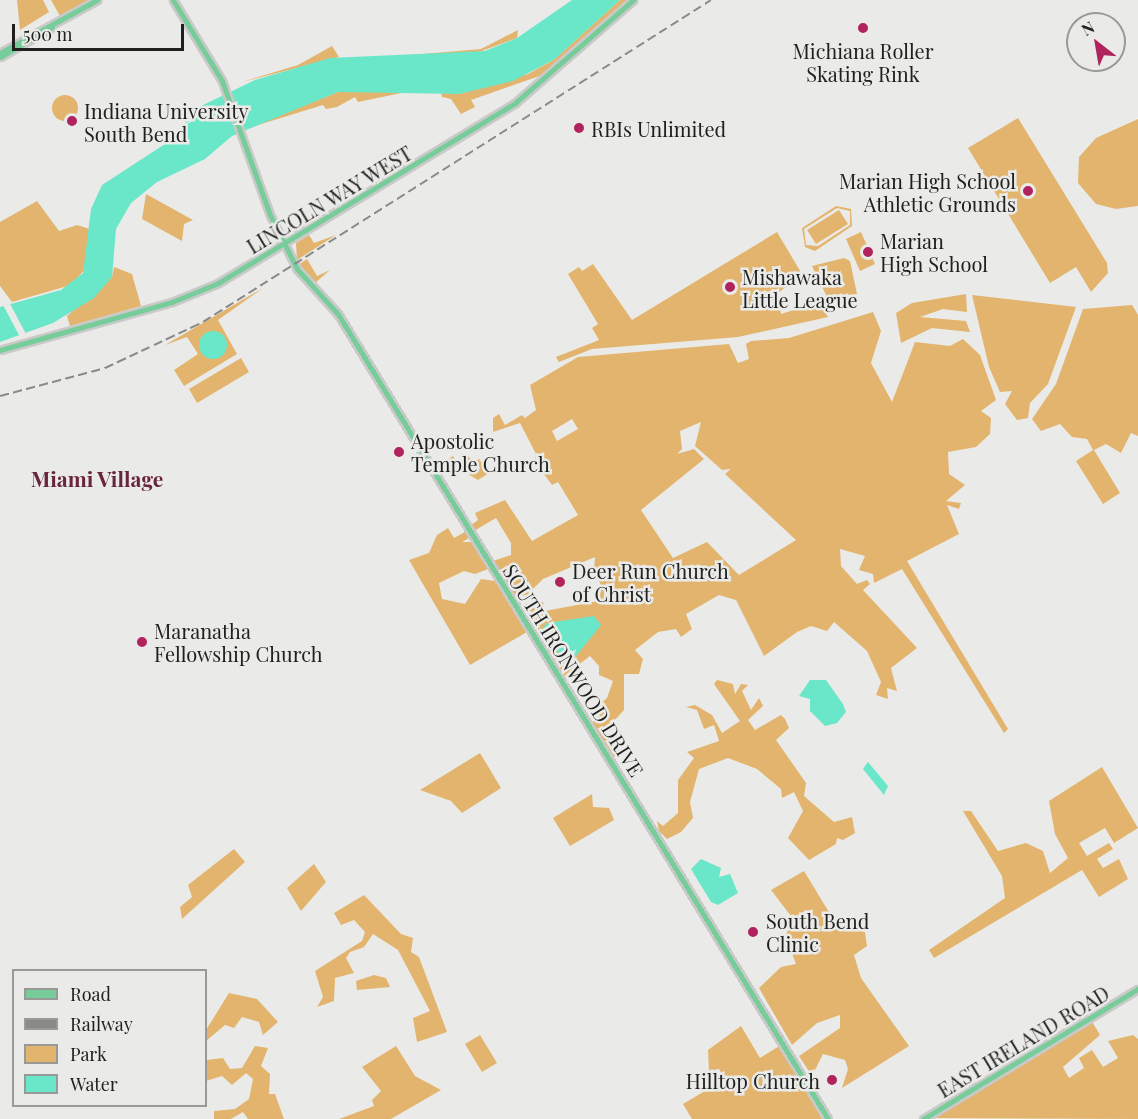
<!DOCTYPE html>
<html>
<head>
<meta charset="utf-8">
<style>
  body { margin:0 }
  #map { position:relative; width:1138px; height:1119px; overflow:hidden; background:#eaebe8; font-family:"Playfair Display",serif }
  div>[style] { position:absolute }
  .green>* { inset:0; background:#e3b46d }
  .round { border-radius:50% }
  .water>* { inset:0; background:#6ae6c8 }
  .pier>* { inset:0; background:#eaebe8 }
  .roads { filter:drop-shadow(2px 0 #c9c9c9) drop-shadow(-2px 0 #c9c9c9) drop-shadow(0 2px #c9c9c9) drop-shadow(0 -2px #c9c9c9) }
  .major>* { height:5px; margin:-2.5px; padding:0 2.5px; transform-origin:2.5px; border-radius:2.5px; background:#77cd99 }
  .rail>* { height:1.5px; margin-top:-0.75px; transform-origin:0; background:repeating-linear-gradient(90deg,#898987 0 9px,transparent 0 13.5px) }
  .dots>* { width:16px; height:16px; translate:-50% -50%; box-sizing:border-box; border:3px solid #eaebe8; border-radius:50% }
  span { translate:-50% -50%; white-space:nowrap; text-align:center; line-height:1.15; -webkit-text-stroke:5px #eaebe8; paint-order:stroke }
  .poi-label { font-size:20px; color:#20201f }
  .left { translate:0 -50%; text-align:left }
  .right { translate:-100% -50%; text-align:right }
  .street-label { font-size:20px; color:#20201f }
  .neighbourhood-label { font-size:21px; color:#69253c; font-weight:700 }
  .legend { position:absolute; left:12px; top:969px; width:195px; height:138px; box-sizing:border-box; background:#eaebe8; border:2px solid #999a98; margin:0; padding:8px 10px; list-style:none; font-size:18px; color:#20201f }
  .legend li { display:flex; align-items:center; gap:12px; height:30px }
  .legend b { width:30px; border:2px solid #999a98 }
  .north { position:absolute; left:1066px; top:12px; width:60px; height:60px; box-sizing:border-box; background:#eaebe8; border:2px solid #999a98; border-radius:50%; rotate:329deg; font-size:16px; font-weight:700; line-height:24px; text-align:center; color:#20201f }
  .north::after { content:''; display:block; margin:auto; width:21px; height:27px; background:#b0235c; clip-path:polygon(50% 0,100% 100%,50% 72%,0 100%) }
  .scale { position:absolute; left:12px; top:24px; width:172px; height:27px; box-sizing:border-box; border:3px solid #20201f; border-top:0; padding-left:8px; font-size:18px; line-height:21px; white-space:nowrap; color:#20201f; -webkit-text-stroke:4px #eaebe8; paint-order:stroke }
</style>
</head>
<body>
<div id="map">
  <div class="green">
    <div style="clip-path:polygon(17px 0,43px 0,49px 12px,20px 30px)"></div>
    <div style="clip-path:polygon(51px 0,89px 0,60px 16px)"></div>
    <div style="clip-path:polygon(620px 0,628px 0,548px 73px,471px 100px,475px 107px,461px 114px,451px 99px,442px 97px,441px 92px,459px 94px,528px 74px,555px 59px)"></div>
    <div style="clip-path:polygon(518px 30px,517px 38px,471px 55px,411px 55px,481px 49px)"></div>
    <div style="clip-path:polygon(332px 46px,339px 57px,242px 82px,298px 65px)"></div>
    <div style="clip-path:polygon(411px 91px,358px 102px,355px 97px,337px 107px,326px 109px,323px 105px,245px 129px,338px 92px)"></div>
    <div class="round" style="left:52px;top:95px;width:26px;height:26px"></div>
    <div style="clip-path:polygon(1018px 118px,1107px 263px,1108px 273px,1091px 292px,1076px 267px,1050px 283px,968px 148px)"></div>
    <div style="clip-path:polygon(1138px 119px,1138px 206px,1116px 209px,1096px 204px,1078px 183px,1079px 157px,1096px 138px)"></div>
    <div style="clip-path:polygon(146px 194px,193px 220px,184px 224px,182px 241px,142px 219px)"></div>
    <div style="clip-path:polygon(37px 201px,59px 231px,77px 225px,90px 229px,86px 268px,71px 285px,12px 302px,0 286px,0 222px)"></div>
    <div style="clip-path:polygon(evenodd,836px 206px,851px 209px,852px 226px,815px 251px,805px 247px,802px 228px,836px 206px,837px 208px,850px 211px,850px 225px,818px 246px,806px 245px,804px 229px,837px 208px)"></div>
    <div style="clip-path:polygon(839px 210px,848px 224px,816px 244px,807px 230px)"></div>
    <div style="clip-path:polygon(777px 232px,802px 274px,777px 294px,781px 314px,819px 302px,828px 317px,738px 337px,592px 349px,559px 362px,556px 357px,599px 340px,592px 328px,598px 324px,568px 274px,579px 267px,582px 271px,593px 264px,632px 320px)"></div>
    <div style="clip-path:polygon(861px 232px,875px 264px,860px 271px,846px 239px)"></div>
    <div style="clip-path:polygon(309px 235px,314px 243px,336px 235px,297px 260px,296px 243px)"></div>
    <div style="clip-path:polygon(844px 258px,850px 261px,857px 294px,827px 297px,812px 266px)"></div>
    <div style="clip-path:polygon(307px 259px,317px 276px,330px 270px,314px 284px,298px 265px)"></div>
    <div style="clip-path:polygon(114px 267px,132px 274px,141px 306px,70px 326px,67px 316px,112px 277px)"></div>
    <div style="clip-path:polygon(263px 288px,218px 320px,237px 354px,184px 386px,174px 370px,198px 354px,187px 337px,165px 345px)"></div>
    <div style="clip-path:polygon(966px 294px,967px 312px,943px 309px,920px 317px,966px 321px,970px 332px,932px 328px,901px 343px,896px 313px,912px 303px)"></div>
    <div style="clip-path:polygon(972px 295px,1076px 307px,1048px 384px,1030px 403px,1028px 418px,1017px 420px,1005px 404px,1012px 391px,1000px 392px,989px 367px)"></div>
    <div style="clip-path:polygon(1132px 305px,1138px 315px,1138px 436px,1131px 433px,1121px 453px,1106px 444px,1094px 450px,1120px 493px,1103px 504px,1076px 461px,1093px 450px,1087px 439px,1072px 437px,1060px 424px,1041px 431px,1032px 419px,1056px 384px,1083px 309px)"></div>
    <div style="clip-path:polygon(evenodd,873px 312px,881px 331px,871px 363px,892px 402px,915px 342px,950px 346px,963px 339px,980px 355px,996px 400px,981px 411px,991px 418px,990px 434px,976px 447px,948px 452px,949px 474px,965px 485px,946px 501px,961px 503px,959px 509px,947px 505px,959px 534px,907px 561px,1008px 729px,1004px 733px,902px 569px,874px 583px,873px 574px,859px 570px,865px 556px,840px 549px,841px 566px,857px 584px,867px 580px,870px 584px,863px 590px,917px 648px,891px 668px,897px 691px,887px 688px,888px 699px,876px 695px,881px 682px,867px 651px,834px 622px,827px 631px,811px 626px,797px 632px,764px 656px,736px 600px,719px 595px,686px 614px,692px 629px,681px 637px,676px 629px,658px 632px,635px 650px,643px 659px,639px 674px,624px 674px,624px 710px,614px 721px,621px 732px,611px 726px,604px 735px,616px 743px,620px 754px,614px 757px,592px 722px,600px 716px,596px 708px,607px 698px,613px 681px,599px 675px,599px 666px,590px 656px,564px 676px,524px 604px,543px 602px,545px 611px,598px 601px,602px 587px,594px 571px,595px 557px,543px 579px,527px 595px,514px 596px,493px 561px,511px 555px,511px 543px,496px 518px,474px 531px,471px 525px,478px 520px,475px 513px,505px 500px,532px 541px,578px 515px,558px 482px,552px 485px,535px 462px,536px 454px,520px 423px,493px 432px,493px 418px,499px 414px,505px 425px,522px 415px,525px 418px,536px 410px,530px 385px,578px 357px,729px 344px,738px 363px,749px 359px,746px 344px,751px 341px,789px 338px,873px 312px,572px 419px,578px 429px,557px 441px,552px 431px,572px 419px,873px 312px,701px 422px,695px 446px,722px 470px,731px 469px,725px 474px,796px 540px,739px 575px,707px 542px,673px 558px,641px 510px,704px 459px,694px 449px,677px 454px,682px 449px,680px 431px,701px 422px)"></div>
    <div style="clip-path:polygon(241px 358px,249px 372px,197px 403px,189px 389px)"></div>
    <div style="clip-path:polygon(453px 456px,457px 462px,468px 456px,473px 462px,479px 459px,489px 473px,478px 480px,463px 471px,451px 473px,444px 462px)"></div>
    <div style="clip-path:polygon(448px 528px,454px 538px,465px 532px,469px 538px,462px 542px,471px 542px,488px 569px,475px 574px,464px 571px,439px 583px,442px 599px,465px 604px,481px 579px,495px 581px,527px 632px,470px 665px,409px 560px,429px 553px,437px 535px)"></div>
    <div style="clip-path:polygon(717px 680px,733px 684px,735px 694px,741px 684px,748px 685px,742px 691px,751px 710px,759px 698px,763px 706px,748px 720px,755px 730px,781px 715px,785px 719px,789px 728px,776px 740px,806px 783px,804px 796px,834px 822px,852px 817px,855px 833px,843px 840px,837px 838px,836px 844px,809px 860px,788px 838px,803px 811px,794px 792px,782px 798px,781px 789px,757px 769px,728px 758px,699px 769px,690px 802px,693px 818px,681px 832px,667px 839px,659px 831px,657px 821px,663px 826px,678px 813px,678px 780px,694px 758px,687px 752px,719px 741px,714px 725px,704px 729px,697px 710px,686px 707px,695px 705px,712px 715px,722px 733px,740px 721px,714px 684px)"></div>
    <div style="clip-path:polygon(480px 753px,501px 788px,462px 813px,451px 801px,420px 790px)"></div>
    <div style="clip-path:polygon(1102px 767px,1138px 828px,1114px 843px,1105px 828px,1079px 843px,1087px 856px,1109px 843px,1113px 849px,1097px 859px,1103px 868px,1119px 859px,1128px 879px,1099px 897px,1082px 870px,934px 958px,929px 950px,1005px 898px,1002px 876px,963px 811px,971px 811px,998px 851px,1026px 843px,1043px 851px,1050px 873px,1068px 858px,1055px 834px,1049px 801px)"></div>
    <div style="clip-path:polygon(592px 794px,593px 807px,609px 808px,614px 820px,570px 846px,553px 818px)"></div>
    <div style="clip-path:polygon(234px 849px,245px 862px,182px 919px,180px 907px,192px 897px,188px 885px)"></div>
    <div style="clip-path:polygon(314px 864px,326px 882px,301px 911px,287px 888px)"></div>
    <div style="clip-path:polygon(804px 871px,838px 927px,865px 932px,867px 946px,854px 955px,861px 978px,909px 1046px,842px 1088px,848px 1069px,845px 1060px,823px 1054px,812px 1076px,799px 1056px,840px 1028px,840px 1015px,817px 1023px,792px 1045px,759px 988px,781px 967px,796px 964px,785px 936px,794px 920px,771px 890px)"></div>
    <div style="clip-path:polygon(364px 895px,401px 934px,413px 938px,411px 952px,419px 957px,447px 1032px,417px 1042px,413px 1018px,430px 1011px,398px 950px,373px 934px,364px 947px,350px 952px,346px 958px,354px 973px,335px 978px,334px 1001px,317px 1007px,323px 997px,315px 971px,362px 941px,365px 932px,354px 920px,341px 925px,334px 913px)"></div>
    <div style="clip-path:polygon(374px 975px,386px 978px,390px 987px,357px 990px,356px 981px)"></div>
    <div style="clip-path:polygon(229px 993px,257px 999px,278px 1022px,263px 1035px,259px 1022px,242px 1017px,234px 1028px,225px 1025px,206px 1041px,206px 1030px)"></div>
    <div style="clip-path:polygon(1091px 1020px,1100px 1035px,1063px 1067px,1069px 1078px,1084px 1068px,1079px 1058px,1092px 1050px,1103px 1067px,1118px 1058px,1108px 1041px,1133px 1035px,1138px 1039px,1138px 1119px,931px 1118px)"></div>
    <div style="clip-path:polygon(741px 1026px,760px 1058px,781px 1045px,822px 1119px,692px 1119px,683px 1104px,725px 1079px,719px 1069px,709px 1071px,708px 1050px)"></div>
    <div style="clip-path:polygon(480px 1035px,497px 1063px,482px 1072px,465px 1044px)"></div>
    <div style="clip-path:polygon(255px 1046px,268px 1048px,261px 1066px,270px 1074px,269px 1094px,275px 1094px,284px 1119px,248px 1119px,243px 1112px,231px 1119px,214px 1119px,214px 1111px,235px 1109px,249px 1099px,253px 1079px,246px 1073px,232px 1085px,222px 1076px,206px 1081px,206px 1060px,223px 1058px,230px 1069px,242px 1068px)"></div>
    <div style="clip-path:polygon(396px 1046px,415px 1076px,441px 1090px,391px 1119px,339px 1119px,374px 1106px,372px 1100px,381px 1091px,362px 1067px)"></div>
  </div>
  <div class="water">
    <div style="clip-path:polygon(572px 0,620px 0,555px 59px,513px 81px,459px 94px,338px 92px,232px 136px,205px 159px,157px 182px,131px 203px,116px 229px,112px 277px,94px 298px,53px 323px,0 342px,0 307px,61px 290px,83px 273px,91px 209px,102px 185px,165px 144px,201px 106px,255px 80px,330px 58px,485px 51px,517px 38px)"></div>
    <div class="round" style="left:199px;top:331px;width:28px;height:28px"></div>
    <div style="clip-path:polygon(594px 616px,601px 625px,568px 666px,542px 629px,547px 623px)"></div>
    <div style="clip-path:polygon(810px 680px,826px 680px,843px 704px,846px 712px,837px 723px,825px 726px,810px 711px,810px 699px,799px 696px)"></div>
    <div style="clip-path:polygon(868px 762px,888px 786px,884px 795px,863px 769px)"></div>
    <div style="clip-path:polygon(701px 859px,721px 868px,719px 877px,730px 874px,738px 893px,718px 905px,711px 902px,691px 869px)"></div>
  </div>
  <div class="pier">
    <div style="clip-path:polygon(8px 300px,26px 334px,20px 337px,2px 303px)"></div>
  </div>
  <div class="roads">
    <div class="major">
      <div style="left:173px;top:0;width:95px;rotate:58.8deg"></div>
      <div style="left:222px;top:81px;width:142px;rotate:70.3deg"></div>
      <div style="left:270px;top:215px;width:60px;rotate:63.4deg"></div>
      <div style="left:297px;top:269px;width:61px;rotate:47.7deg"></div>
      <div style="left:338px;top:314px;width:942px;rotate:58.67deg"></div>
      <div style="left:0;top:53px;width:111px;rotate:-28.7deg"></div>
      <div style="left:0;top:57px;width:60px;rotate:-30deg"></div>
      <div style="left:0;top:350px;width:179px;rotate:-15.6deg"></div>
      <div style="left:172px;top:302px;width:50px;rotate:-22.4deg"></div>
      <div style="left:218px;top:283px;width:347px;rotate:-31.2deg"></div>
      <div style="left:515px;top:103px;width:157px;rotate:-41.1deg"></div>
      <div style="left:923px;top:1119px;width:251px;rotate:-31.2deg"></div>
    </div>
  </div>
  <div class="rail">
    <div style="left:0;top:396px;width:109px;rotate:-14.9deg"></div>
    <div style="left:105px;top:368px;width:108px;rotate:-25.1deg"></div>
    <div style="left:203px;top:322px;width:601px;rotate:-32.37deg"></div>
  </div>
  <div class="dots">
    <div style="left:863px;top:28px;background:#b0235c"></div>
    <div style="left:72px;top:121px;background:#b0235c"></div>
    <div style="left:579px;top:128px;background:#b0235c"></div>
    <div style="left:1028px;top:191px;background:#b0235c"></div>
    <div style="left:868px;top:252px;background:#b0235c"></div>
    <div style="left:730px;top:287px;background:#b0235c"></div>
    <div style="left:399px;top:452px;background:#b0235c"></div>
    <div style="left:560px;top:582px;background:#b0235c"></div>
    <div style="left:142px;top:642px;background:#b0235c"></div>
    <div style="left:753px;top:932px;background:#b0235c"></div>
    <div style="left:832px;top:1080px;background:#b0235c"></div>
  </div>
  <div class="poi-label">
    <span style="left:863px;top:62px">Michiana Roller<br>Skating Rink</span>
    <span class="left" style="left:84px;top:122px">Indiana University<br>South Bend</span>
    <span class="left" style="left:591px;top:128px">RBIs Unlimited</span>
    <span class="right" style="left:1016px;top:192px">Marian High School<br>Athletic Grounds</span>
    <span class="left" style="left:880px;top:252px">Marian<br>High School</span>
    <span class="left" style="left:742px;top:288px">Mishawaka<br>Little League</span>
    <span class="left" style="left:411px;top:452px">Apostolic<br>Temple Church</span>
    <span class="left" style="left:572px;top:582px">Deer Run Church<br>of Christ</span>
    <span class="left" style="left:154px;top:642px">Maranatha<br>Fellowship Church</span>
    <span class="left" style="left:766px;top:932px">South Bend<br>Clinic</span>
    <span class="right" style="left:820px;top:1080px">Hilltop Church</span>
  </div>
  <div class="street-label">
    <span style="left:329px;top:199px;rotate:-31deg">LINCOLN WAY WEST</span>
    <span style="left:574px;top:670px;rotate:58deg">SOUTH IRONWOOD DRIVE</span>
    <span style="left:1023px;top:1041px;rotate:-31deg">EAST IRELAND ROAD</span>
  </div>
  <div class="neighbourhood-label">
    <span style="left:97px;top:478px">Miami Village</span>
  </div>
  <ul class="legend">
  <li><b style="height:8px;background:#77cd99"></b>Road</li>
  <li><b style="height:8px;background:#898987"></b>Railway</li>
  <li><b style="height:16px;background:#e3b46d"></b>Park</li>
  <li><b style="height:16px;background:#6ae6c8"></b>Water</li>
  </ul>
  <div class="north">N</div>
  <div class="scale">500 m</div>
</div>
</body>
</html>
